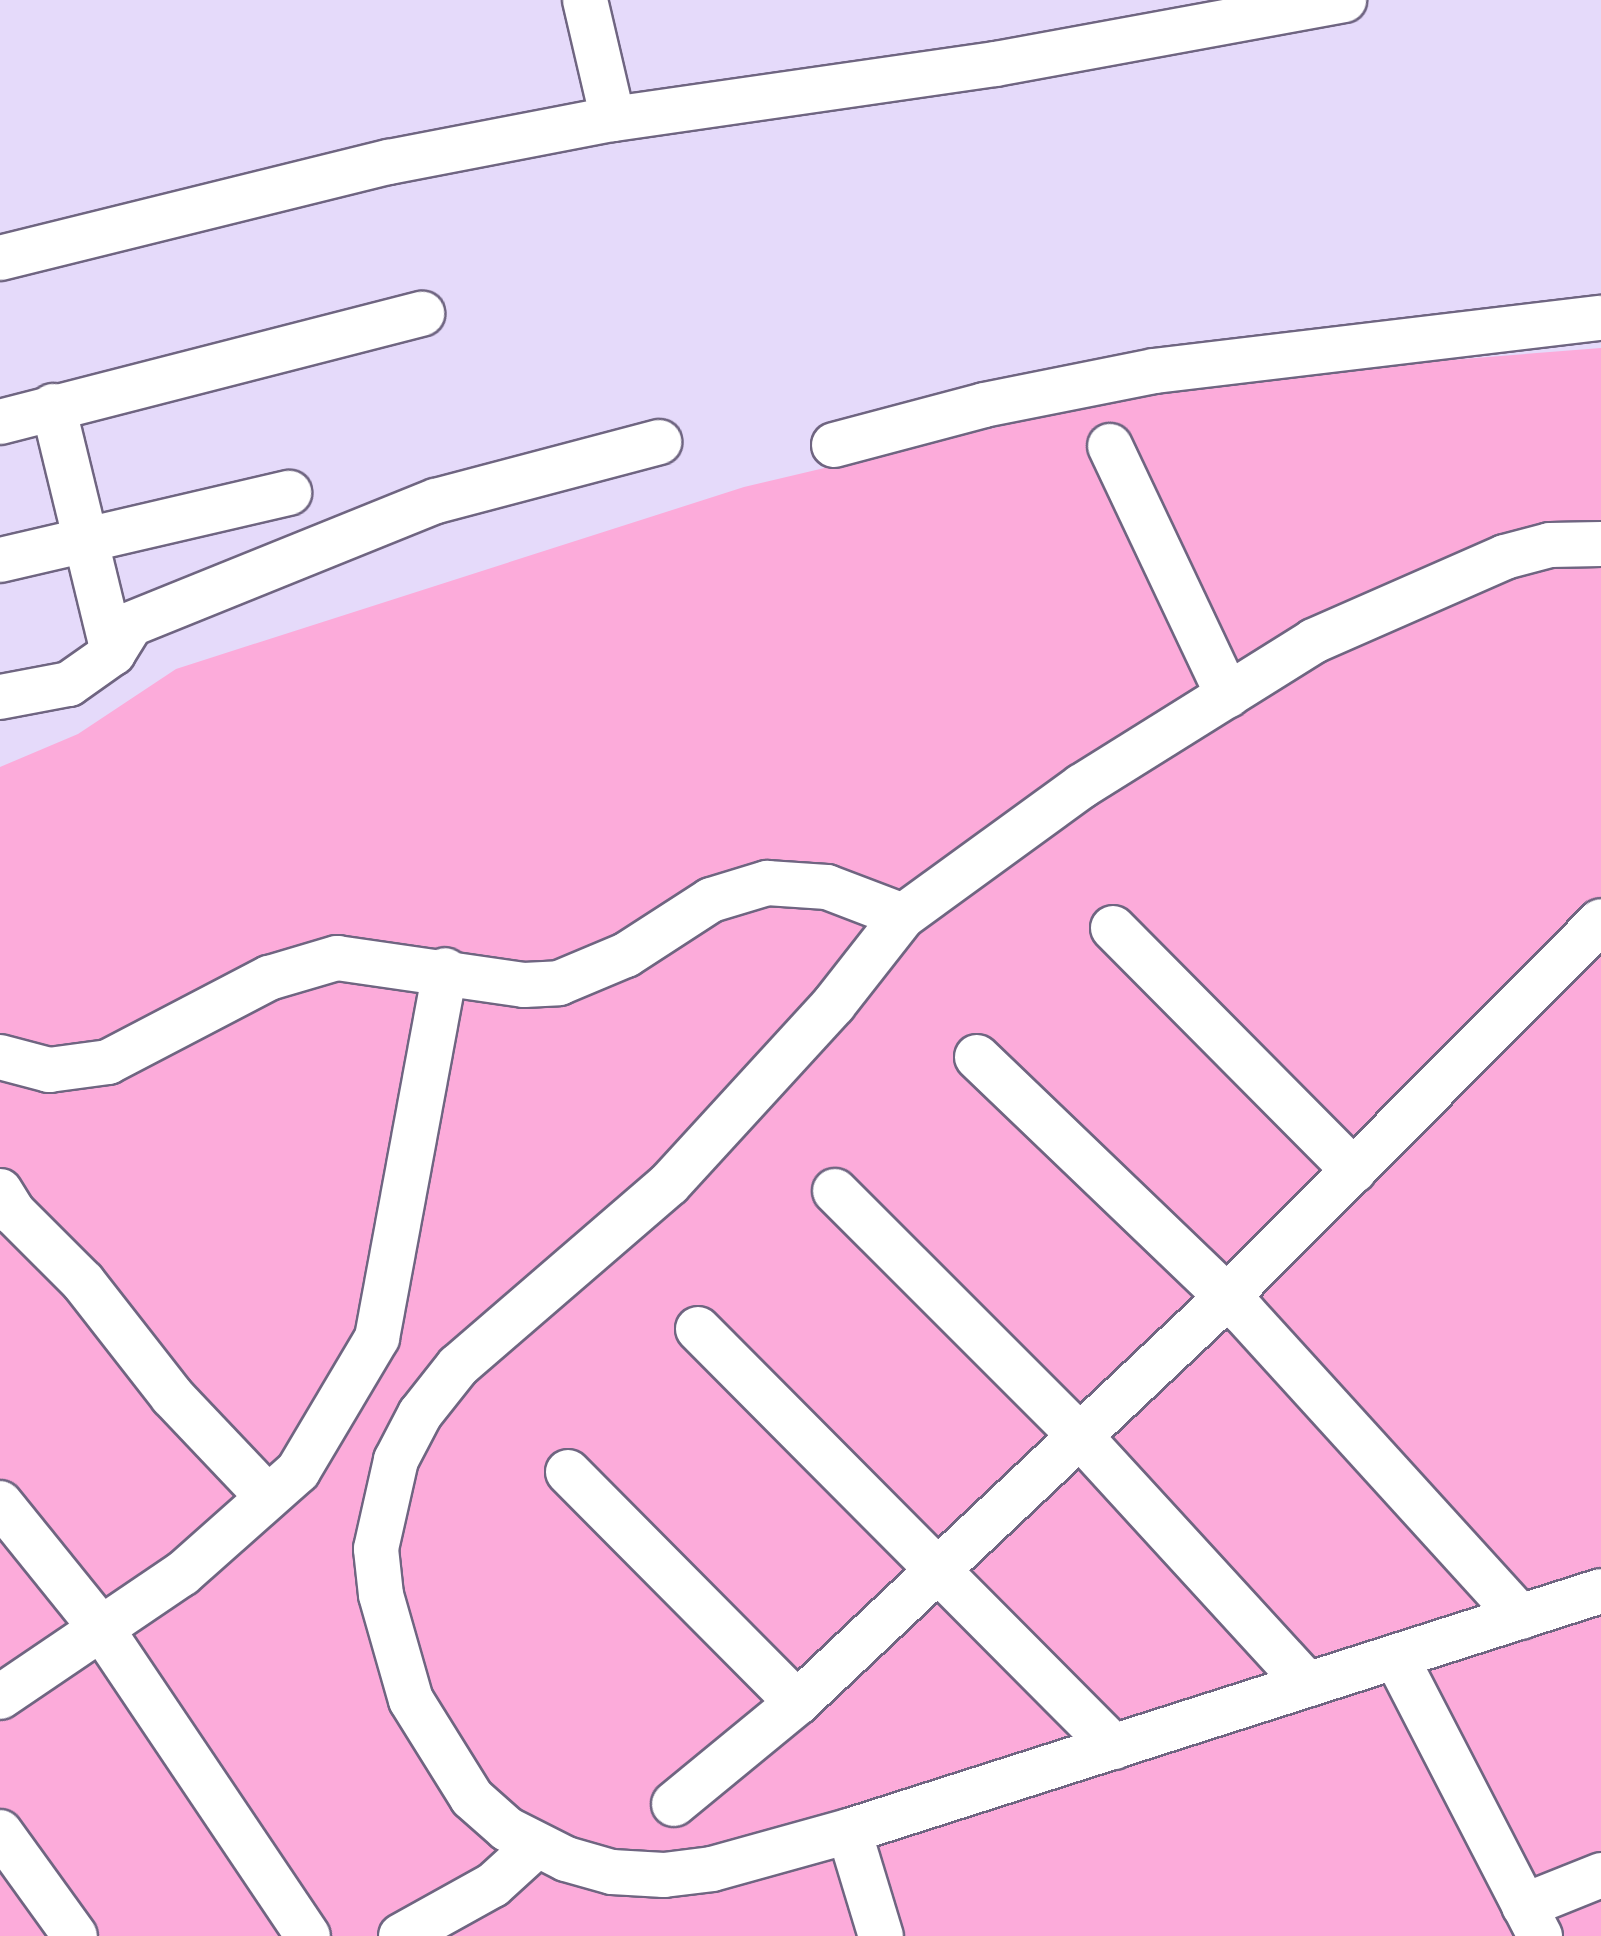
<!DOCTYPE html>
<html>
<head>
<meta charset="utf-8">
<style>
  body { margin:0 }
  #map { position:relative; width:1601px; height:1936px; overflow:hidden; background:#e5dafa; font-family:"Exo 2",sans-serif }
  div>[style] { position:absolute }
  .green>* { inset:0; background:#fcabda }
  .roads { filter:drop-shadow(2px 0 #6f6581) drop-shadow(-2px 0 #6f6581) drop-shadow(0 2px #6f6581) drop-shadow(0 -2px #6f6581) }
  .minor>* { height:44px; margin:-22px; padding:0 22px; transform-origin:22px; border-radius:22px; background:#fff }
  span { translate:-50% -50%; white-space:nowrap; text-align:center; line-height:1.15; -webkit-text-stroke:6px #e5dafa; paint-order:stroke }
</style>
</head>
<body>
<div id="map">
  <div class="green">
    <div style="clip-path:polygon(1601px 348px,1601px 1936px,0 1936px,0 767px,78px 734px,176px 669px,744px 487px,1196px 380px)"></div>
  </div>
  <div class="roads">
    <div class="minor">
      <div style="left:585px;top:0;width:122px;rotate:76.8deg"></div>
      <div style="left:0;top:258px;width:401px;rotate:-13.9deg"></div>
      <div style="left:389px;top:162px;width:228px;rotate:-10.9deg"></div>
      <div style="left:613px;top:119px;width:387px;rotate:-8.2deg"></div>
      <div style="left:996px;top:64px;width:354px;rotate:-10.4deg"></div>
      <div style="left:53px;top:406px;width:254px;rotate:76.3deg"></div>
      <div style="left:0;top:422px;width:436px;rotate:-14.4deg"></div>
      <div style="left:834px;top:445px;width:155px;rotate:-14.9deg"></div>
      <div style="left:984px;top:405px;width:173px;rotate:-11.3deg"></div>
      <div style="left:1154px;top:371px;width:450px;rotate:-6.8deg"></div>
      <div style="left:1110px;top:446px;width:276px;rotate:64.7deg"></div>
      <div style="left:1601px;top:544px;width:51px;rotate:178.9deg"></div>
      <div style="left:1550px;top:545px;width:47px;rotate:165.1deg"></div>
      <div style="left:1505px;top:557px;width:209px;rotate:156.3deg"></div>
      <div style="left:1314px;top:641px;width:274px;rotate:148deg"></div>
      <div style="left:1082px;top:786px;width:221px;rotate:144deg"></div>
      <div style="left:903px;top:916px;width:112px;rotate:128.1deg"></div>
      <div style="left:834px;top:1004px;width:244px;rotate:132.5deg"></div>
      <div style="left:669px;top:1184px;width:279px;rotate:139.2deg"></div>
      <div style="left:458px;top:1366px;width:61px;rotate:128.4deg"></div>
      <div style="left:420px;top:1414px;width:52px;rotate:117.6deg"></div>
      <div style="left:396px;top:1460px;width:91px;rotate:102.7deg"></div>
      <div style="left:376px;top:1549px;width:46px;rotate:83.8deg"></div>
      <div style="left:381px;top:1595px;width:109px;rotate:74.1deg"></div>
      <div style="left:411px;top:1700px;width:115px;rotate:58.1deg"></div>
      <div style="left:472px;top:1798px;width:47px;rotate:41.5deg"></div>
      <div style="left:507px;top:1829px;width:66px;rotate:27deg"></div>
      <div style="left:566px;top:1859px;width:48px;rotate:15.8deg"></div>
      <div style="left:612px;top:1872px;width:52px;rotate:3.3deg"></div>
      <div style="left:664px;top:1875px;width:48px;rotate:-7.1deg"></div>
      <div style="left:712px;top:1869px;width:142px;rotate:-15.5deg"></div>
      <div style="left:849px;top:1831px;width:789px;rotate:-17.7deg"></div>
      <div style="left:0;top:560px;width:297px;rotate:-13.1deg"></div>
      <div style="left:0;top:697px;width:70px;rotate:-10.7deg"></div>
      <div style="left:69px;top:684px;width:54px;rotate:-35.2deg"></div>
      <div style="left:113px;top:653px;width:34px;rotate:-58deg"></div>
      <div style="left:131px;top:624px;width:329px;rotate:-22deg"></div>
      <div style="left:436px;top:501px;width:231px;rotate:-14.8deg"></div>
      <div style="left:1113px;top:928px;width:342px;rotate:45.2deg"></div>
      <div style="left:0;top:1057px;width:51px;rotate:14.9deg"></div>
      <div style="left:49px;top:1070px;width:60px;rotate:-7.7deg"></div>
      <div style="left:108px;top:1062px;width:182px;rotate:-27.6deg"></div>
      <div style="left:269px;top:978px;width:71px;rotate:-16.4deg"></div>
      <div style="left:337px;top:958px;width:189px;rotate:8.2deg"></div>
      <div style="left:524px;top:985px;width:35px;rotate:-3deg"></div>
      <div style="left:559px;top:983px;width:73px;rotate:-22.7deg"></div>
      <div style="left:626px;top:955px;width:101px;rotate:-32.9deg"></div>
      <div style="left:711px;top:900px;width:59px;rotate:-16.9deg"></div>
      <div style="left:767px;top:883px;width:60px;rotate:3.8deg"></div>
      <div style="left:827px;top:887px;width:81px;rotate:20.9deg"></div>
      <div style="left:977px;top:1057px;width:370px;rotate:43.8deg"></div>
      <div style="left:1244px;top:1313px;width:411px;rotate:47.7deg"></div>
      <div style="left:0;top:1191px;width:26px;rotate:58deg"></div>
      <div style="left:14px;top:1213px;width:98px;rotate:45deg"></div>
      <div style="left:83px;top:1282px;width:145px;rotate:52deg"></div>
      <div style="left:172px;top:1396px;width:139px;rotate:46.5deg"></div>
      <div style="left:835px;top:1191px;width:344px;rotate:45deg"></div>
      <div style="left:1078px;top:1434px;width:340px;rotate:47.5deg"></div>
      <div style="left:698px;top:1329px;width:590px;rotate:45.14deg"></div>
      <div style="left:568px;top:1472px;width:325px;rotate:45.2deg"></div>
      <div style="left:0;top:1503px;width:161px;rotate:51.1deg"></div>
      <div style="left:101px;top:1628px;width:371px;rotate:56.1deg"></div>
      <div style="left:1396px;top:1657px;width:314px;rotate:62.7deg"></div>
      <div style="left:0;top:1697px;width:220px;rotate:-34.1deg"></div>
      <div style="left:182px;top:1574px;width:155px;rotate:-41.6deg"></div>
      <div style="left:298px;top:1471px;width:155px;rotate:-59.3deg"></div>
      <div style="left:377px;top:1338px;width:374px;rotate:-79.5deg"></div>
      <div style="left:674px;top:1804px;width:159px;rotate:-39.4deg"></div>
      <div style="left:797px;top:1703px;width:591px;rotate:-43.36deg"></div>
      <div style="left:1227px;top:1297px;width:530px;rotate:-45.15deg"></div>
      <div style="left:849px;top:1831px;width:110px;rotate:73.1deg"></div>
      <div style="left:0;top:1832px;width:128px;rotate:54.2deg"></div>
      <div style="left:1524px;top:1906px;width:83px;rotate:-21.9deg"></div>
      <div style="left:401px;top:1936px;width:105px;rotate:-29deg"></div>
      <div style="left:493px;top:1885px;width:59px;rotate:-42.3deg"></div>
    </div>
  </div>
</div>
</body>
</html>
